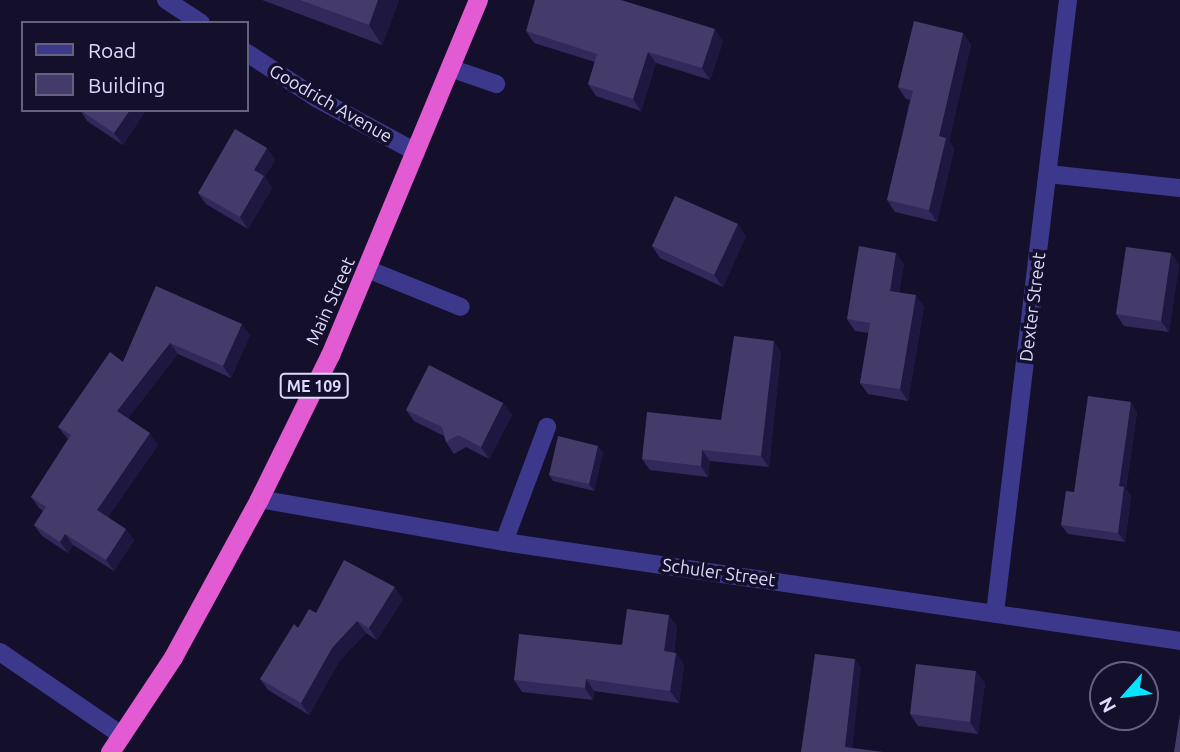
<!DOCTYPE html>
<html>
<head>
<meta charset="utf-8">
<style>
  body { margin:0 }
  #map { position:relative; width:1180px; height:752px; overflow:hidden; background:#14102b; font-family:Ubuntu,sans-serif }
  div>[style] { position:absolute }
  .service>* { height:18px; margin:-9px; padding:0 9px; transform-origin:9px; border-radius:9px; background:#3c388c }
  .minor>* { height:18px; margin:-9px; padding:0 9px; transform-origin:9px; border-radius:9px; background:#3c388c }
  .trunk>* { height:19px; margin:-9.5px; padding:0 9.5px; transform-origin:9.5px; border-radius:9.5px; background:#e25bd2 }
  .wall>* { inset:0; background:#322859 }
  .shaded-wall>* { inset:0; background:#1e173f }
  .building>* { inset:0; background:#443b6b }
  span { translate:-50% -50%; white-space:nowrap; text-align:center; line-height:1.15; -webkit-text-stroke:7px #14102b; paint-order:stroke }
  .shield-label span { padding:2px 5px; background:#14102b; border:2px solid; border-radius:5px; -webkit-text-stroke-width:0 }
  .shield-label { font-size:16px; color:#dedaff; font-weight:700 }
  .street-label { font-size:18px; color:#dedaff }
  .legend { position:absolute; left:21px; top:21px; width:228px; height:91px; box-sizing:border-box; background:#14102b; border:2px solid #656180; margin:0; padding:9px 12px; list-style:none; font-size:21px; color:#dedaff }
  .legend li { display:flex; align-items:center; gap:14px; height:35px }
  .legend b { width:35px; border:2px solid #656180 }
  .north { position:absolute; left:1089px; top:661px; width:70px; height:70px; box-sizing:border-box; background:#14102b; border:2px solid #656180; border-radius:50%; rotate:242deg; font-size:19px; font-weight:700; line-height:28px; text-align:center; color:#dedaff }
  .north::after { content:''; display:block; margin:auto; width:24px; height:32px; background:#06e5ff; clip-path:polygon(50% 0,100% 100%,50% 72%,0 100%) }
</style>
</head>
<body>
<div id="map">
  <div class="service">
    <div style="left:450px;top:68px;width:49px;rotate:19.2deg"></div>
    <div style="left:367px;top:269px;width:101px;rotate:22deg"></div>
    <div style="left:504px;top:542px;width:123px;rotate:-69.5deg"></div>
  </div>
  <div class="minor">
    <div style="left:166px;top:0;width:42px;rotate:33.3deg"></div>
    <div style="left:247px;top:53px;width:82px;rotate:33.1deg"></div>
    <div style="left:316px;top:98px;width:114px;rotate:28.4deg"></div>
    <div style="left:1048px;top:174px;width:133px;rotate:6.1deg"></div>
    <div style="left:259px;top:499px;width:256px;rotate:9.9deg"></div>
    <div style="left:511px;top:543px;width:676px;rotate:8.33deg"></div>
    <div style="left:995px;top:613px;width:617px;rotate:-83.21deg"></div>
    <div style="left:0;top:652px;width:147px;rotate:34.4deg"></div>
  </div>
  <div class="trunk">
    <div style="left:110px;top:752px;width:114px;rotate:-56.4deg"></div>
    <div style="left:173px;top:657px;width:180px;rotate:-61.4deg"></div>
    <div style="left:259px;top:499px;width:161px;rotate:-63.8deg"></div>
    <div style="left:330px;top:355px;width:385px;rotate:-67.4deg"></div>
  </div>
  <div class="wall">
    <div style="clip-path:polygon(262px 0,399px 0,382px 45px)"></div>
    <div style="clip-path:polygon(526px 31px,723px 41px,710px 80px,656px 63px,641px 111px,596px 96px,588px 84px,595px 62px,534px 43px)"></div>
    <div style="clip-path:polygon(963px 33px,971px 45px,949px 141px,954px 149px,937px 222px,895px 212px,887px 200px,910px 100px,906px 99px,898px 87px)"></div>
    <div style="clip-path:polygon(80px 110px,146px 110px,123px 145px,87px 121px)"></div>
    <div style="clip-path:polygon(267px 148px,275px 160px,265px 177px,272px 188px,248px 229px,206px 204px,198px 193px)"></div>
    <div style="clip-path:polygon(746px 236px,723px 287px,660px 258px,652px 246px)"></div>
    <div style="clip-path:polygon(1171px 253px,1179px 265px,1169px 332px,1124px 326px,1116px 314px)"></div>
    <div style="clip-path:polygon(904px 264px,899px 292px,924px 306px,908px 401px,868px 394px,860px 383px,869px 333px,855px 331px,847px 319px)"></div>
    <div style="clip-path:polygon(156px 286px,250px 335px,231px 378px,178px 354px,128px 418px,158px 445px,108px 517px,134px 540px,114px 571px,73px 545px,68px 553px,42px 536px,34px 525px,43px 511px,39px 508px,31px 497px,68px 439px,58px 427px,123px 362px)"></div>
    <div style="clip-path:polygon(781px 352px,769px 467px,710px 461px,708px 477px,650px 470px,642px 459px,721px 420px)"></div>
    <div style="clip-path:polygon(503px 403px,512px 415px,489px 459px,466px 447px,454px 454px,446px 442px,444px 436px,414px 421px,406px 410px)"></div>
    <div style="clip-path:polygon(1137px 412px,1126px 489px,1131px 496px,1125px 542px,1068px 534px,1061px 525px,1074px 492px)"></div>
    <div style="clip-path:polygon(603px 452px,594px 491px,553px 481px,549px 475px)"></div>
    <div style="clip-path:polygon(403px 599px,377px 640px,366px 633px,340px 660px,309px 715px,268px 690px,260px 679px,298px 628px,316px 613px)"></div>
    <div style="clip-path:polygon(677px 626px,674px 653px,676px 653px,684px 665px,679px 703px,594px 691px,593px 700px,522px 692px,514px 680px)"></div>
    <div style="clip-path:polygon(985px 683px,978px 734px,918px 726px,910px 714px)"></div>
  </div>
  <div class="shaded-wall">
    <div style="clip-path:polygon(378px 0,399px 0,382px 45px,369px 25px)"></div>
    <div style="clip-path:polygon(715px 29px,723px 41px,710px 80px,702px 68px)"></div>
    <div style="clip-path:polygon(963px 33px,971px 45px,949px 141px,954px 149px,937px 222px,929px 210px,939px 136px)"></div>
    <div style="clip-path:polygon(648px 52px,656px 63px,641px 111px,633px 99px)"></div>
    <div style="clip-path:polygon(130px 110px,146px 110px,123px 145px,114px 133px)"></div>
    <div style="clip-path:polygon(267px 148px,275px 160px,265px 177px,272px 188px,248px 229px,240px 217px,254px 170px)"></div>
    <div style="clip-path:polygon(738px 224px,746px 236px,723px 287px,714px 275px)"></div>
    <div style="clip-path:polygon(896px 253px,904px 264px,898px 302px,890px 291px)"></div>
    <div style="clip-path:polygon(1171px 253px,1179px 265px,1169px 332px,1161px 321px)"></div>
    <div style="clip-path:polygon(916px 295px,924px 306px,908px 401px,900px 389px)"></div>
    <div style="clip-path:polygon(242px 324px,250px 335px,231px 378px,223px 366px)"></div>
    <div style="clip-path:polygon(774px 341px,781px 352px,769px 467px,761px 456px)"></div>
    <div style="clip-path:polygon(170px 343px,178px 354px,125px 422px,117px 411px)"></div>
    <div style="clip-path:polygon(1131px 402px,1137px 412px,1126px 489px,1131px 496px,1125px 542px,1118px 533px,1119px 486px)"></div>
    <div style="clip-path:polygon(503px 403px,512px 415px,489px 459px,481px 447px)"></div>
    <div style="clip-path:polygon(150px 433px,158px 445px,105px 522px,97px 510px)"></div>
    <div style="clip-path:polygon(598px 446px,603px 452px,594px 491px,589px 484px)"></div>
    <div style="clip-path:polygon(702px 450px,710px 461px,708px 477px,701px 466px)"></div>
    <div style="clip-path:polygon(126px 529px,134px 540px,114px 571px,106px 560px)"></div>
    <div style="clip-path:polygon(65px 534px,73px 545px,68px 553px,60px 542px)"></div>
    <div style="clip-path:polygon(395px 587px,403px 599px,377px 640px,369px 628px)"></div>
    <div style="clip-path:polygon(669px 615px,677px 626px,673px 663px,664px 651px)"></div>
    <div style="clip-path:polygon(357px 621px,366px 633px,340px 660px,309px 715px,301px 703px,332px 648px)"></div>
    <div style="clip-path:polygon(676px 653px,684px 665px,679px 703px,670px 691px)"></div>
    <div style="clip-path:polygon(855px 659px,861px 667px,852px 752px,845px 747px)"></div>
    <div style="clip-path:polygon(976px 671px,985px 683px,978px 734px,970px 722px)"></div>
    <div style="clip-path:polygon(586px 679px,594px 691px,593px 700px,585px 688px)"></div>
  </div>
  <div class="building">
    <div style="clip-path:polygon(300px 0,378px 0,369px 25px)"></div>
    <div style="clip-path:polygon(535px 0,621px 0,715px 29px,702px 68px,648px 52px,633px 99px,588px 84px,597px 54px,526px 31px)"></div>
    <div style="clip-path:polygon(914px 21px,963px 33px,939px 136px,946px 138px,929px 210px,887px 200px,913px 91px,898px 87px)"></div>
    <div style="clip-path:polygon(80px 110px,130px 110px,114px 133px)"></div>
    <div style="clip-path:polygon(235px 129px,267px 148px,254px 170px,264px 176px,240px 217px,198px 193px)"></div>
    <div style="clip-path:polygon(675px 196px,738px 224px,714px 275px,652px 246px)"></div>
    <div style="clip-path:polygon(859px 246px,896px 253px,890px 291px,916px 295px,900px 389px,860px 383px,870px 323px,847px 319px)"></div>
    <div style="clip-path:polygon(1126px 247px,1171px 253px,1161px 321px,1116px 314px)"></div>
    <div style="clip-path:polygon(156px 286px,242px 324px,223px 366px,170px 343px,117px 411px,150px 433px,97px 510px,126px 529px,106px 560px,65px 534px,60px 542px,34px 525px,46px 507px,31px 497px,71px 435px,58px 427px,110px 352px,123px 362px)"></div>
    <div style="clip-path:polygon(734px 336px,774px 341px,761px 456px,702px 450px,701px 466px,642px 459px,647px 412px,721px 420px)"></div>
    <div style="clip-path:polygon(429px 365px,503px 403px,481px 447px,458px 435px,446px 442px,442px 427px,406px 410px)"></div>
    <div style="clip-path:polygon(1088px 396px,1131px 402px,1119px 486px,1124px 487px,1118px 533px,1061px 525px,1066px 491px,1074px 492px)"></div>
    <div style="clip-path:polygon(558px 436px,598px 446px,589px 484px,549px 475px)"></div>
    <div style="clip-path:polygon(344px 560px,395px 587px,369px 628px,357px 621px,332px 648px,301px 703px,260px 679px,294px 624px,298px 628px,309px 609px,316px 613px)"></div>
    <div style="clip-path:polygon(627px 609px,669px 615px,664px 651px,676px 653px,670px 691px,586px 679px,585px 688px,514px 680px,519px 634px,622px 645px)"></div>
    <div style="clip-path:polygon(815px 654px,855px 659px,845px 747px,883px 752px,801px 752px)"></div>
    <div style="clip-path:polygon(916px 664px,976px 671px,970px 722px,910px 714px)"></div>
    <div style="clip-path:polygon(1180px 714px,1180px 752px,1174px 752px)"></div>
  </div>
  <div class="shield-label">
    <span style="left:314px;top:386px">ME 109</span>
  </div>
  <div class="street-label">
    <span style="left:331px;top:103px;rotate:30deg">Goodrich Avenue</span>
    <span style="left:330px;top:301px;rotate:-66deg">Main Street</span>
    <span style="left:1032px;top:307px;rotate:-83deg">Dexter Street</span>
    <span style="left:719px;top:572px;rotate:8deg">Schuler Street</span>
  </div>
  <ul class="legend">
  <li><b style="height:9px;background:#3c388c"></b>Road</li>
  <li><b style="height:19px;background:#443b6b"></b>Building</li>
  </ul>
  <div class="north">N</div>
</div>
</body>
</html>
